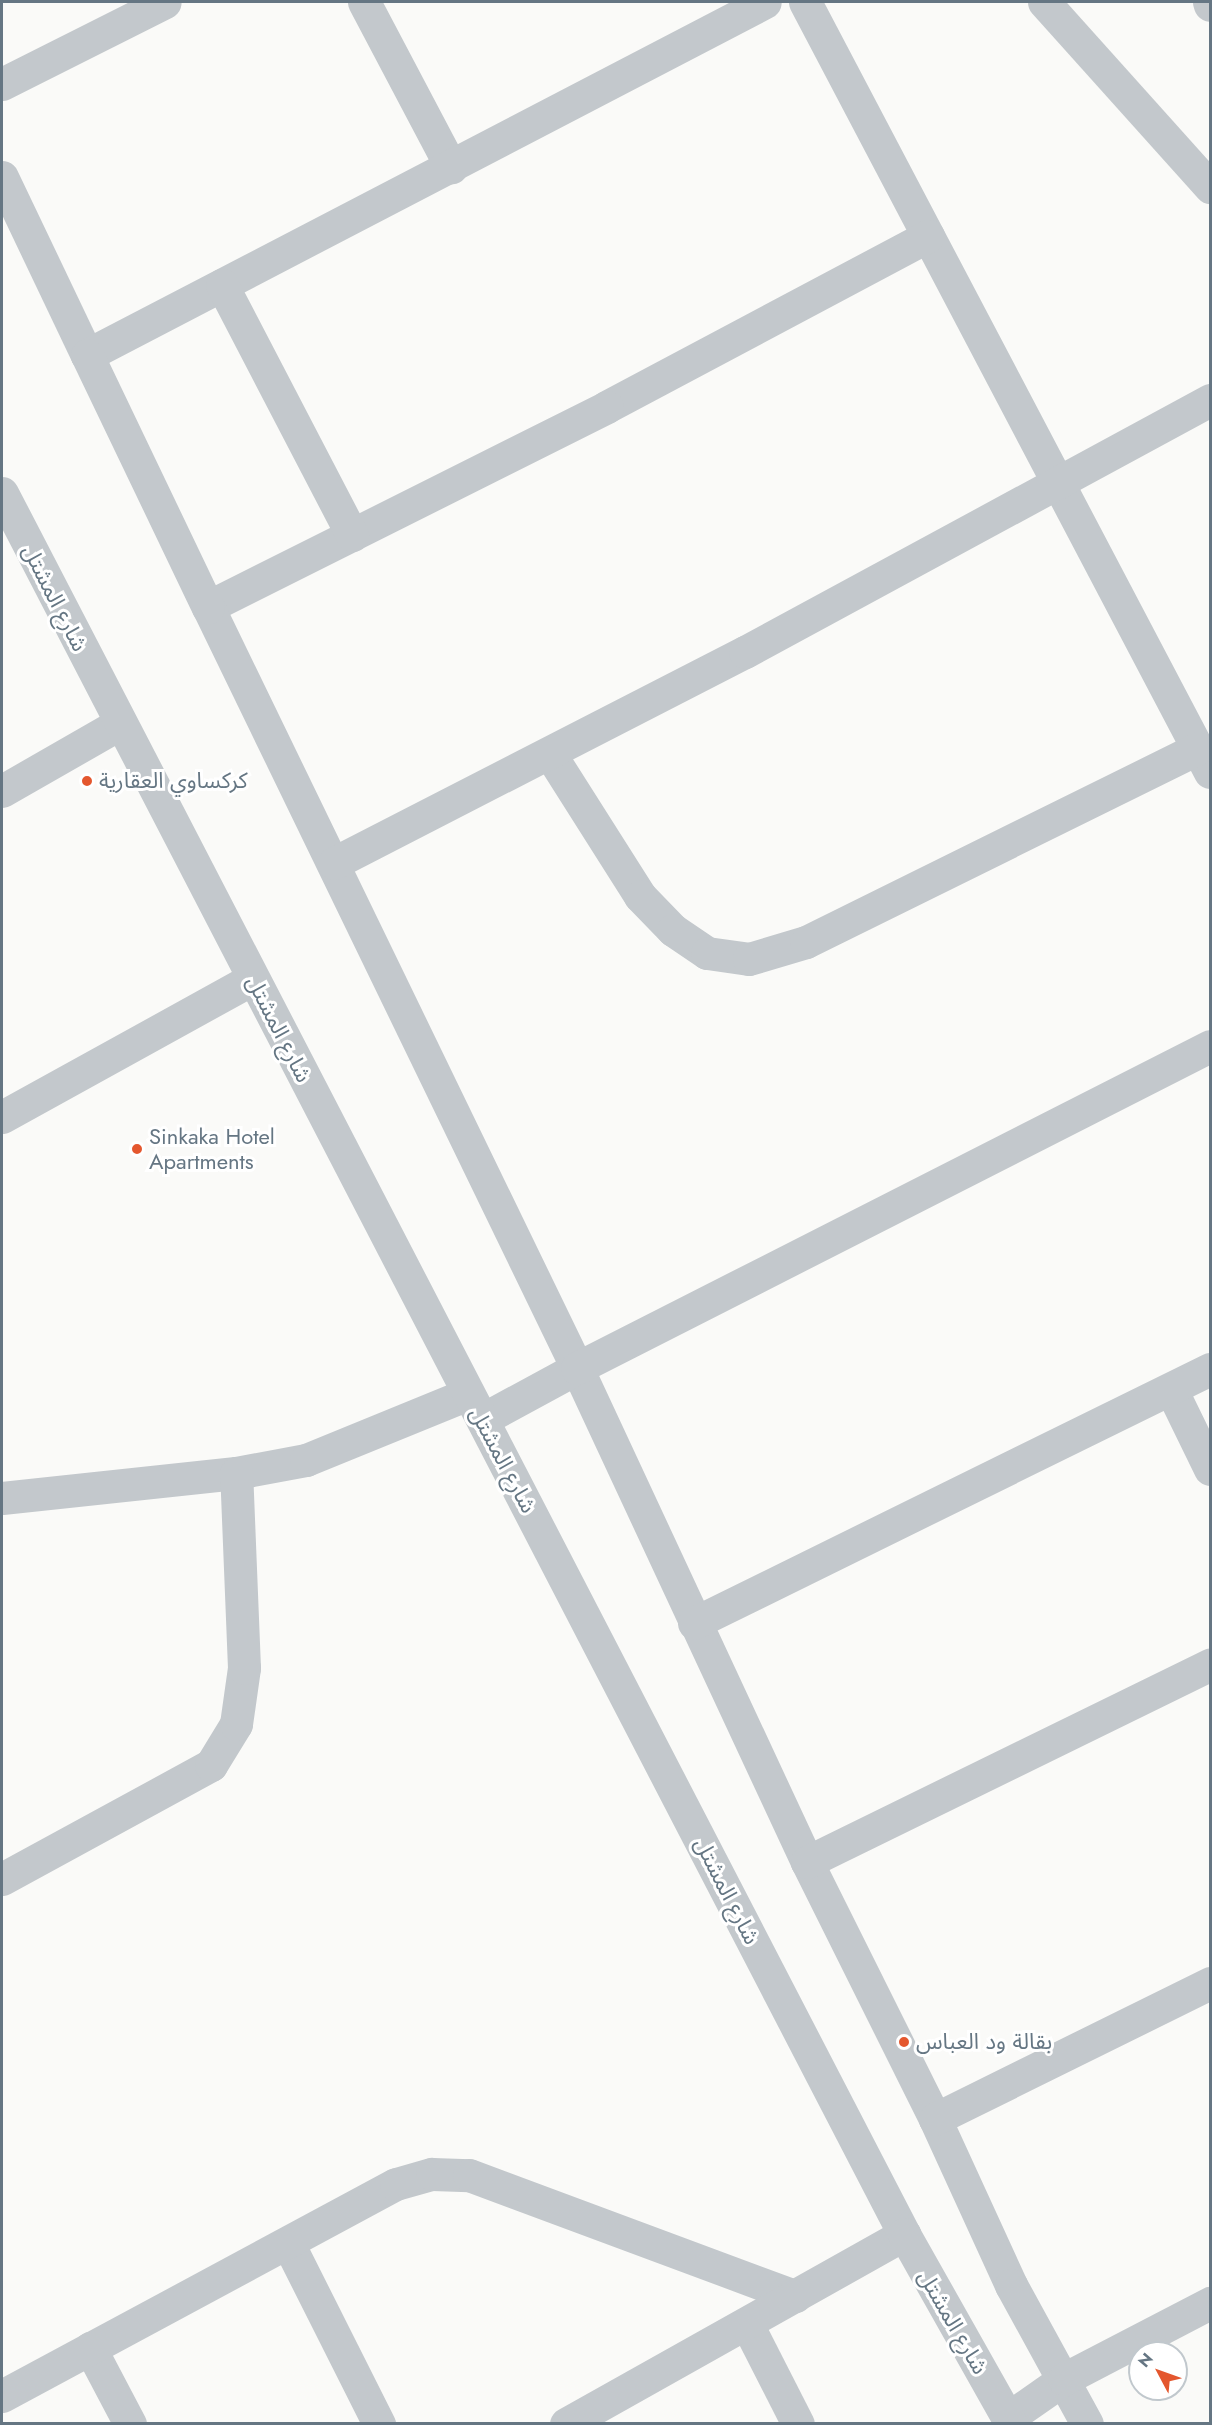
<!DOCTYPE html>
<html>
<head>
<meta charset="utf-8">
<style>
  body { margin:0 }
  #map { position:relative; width:1212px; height:2425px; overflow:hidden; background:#fafaf8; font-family:Jost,"Noto Sans Arabic",sans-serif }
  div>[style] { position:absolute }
  .minor>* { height:33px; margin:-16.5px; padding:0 16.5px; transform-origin:16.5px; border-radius:16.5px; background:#c3c8cc }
  .tertiary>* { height:33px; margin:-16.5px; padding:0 16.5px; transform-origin:16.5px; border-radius:16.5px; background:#c3c8cc }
  .dots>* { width:16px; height:16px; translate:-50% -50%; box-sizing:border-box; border:3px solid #fff; border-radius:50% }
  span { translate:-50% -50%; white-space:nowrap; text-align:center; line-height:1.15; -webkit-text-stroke:6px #fff; paint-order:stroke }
  .street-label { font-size:22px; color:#657683 }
  .poi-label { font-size:22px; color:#657683 }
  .left { translate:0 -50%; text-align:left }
  .frame { position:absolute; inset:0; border:3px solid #657683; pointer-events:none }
  .north { position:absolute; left:1128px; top:2341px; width:60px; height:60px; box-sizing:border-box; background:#fff; border:2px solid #c1c8cd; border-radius:50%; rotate:311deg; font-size:16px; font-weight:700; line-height:24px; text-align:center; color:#657683 }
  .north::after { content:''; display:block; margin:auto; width:21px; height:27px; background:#e4572e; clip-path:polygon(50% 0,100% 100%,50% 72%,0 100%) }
</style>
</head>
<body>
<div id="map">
  <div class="minor">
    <div style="left:364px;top:2px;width:187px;rotate:62.2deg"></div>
    <div style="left:805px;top:2px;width:870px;rotate:62.26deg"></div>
    <div style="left:1044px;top:2px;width:249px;rotate:48.1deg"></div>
    <div style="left:1209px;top:2px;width:3px;rotate:72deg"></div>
    <div style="left:2px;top:84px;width:182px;rotate:-26.7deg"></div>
    <div style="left:2px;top:177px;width:197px;rotate:64.5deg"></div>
    <div style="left:87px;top:355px;width:764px;rotate:-27.5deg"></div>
    <div style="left:928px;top:236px;width:364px;rotate:152deg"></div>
    <div style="left:607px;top:407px;width:446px;rotate:153.4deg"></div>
    <div style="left:208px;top:607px;width:846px;rotate:64.13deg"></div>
    <div style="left:577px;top:1368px;width:545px;rotate:65.03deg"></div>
    <div style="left:807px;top:1862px;width:287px;rotate:63.5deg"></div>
    <div style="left:935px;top:2119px;width:183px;rotate:65.4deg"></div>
    <div style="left:1011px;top:2285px;width:158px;rotate:61.3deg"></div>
    <div style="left:222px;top:285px;width:282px;rotate:62.5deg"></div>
    <div style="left:87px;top:355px;width:280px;rotate:64.4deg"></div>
    <div style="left:550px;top:754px;width:168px;rotate:57.6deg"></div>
    <div style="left:640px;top:896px;width:47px;rotate:45.9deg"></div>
    <div style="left:673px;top:930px;width:41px;rotate:34.1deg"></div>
    <div style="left:707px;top:953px;width:42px;rotate:8.1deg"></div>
    <div style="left:749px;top:959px;width:59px;rotate:-16.6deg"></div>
    <div style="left:806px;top:942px;width:437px;rotate:-26.3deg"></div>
    <div style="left:2px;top:791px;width:135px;rotate:-29.8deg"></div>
    <div style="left:334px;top:863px;width:462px;rotate:-27.2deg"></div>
    <div style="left:745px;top:652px;width:529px;rotate:-28.45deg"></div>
    <div style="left:2px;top:1117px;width:286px;rotate:-28.9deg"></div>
    <div style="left:1171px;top:1389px;width:89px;rotate:64deg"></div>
    <div style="left:483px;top:1419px;width:107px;rotate:-28.5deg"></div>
    <div style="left:577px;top:1368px;width:710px;rotate:-26.96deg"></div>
    <div style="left:2px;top:1498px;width:235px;rotate:-6.1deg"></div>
    <div style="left:236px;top:1473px;width:71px;rotate:-10.5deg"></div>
    <div style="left:306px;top:1460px;width:175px;rotate:-22.2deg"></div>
    <div style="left:694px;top:1623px;width:575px;rotate:-26.21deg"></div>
    <div style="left:807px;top:1862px;width:449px;rotate:-26.1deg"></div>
    <div style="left:2px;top:1879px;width:238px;rotate:-28.6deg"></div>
    <div style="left:211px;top:1765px;width:48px;rotate:-58.6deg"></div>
    <div style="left:236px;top:1724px;width:57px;rotate:-81.9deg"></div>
    <div style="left:244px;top:1668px;width:195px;rotate:-92.3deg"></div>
    <div style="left:935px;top:2119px;width:307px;rotate:-26.3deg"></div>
    <div style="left:288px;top:2243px;width:203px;rotate:63.3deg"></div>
    <div style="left:747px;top:2324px;width:112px;rotate:63deg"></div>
    <div style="left:90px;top:2348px;width:86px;rotate:62.2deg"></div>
    <div style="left:2px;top:2396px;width:447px;rotate:-28.3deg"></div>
    <div style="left:396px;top:2184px;width:37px;rotate:-16deg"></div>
    <div style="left:432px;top:2174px;width:37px;rotate:2deg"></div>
    <div style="left:469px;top:2175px;width:348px;rotate:20.4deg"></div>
    <div style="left:1008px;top:2418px;width:68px;rotate:-34.9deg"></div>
    <div style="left:1064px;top:2379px;width:165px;rotate:-27.5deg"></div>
    <div style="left:566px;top:2424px;width:388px;rotate:-29.3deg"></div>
  </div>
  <div class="tertiary">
    <div style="left:2px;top:493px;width:1961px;rotate:62.61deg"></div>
    <div style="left:904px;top:2234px;width:218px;rotate:60.6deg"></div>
  </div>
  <div class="dots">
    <div style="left:87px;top:781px;background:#e4572e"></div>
    <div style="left:137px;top:1149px;background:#e4572e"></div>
    <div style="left:904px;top:2042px;background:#e4572e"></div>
  </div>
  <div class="street-label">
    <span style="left:55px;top:598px;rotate:63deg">شارع المشتل</span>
    <span style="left:279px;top:1029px;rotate:63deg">شارع المشتل</span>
    <span style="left:503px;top:1460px;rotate:62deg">شارع المشتل</span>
    <span style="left:727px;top:1891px;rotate:63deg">شارع المشتل</span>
    <span style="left:953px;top:2322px;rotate:60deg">شارع المشتل</span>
  </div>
  <div class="poi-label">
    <span class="left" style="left:99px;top:781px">كركساوي العقارية</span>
    <span class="left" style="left:149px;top:1149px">Sinkaka Hotel<br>Apartments</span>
    <span class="left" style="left:916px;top:2042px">بقالة ود العباس</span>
  </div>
  <div class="frame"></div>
  <div class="north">N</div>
</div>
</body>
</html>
